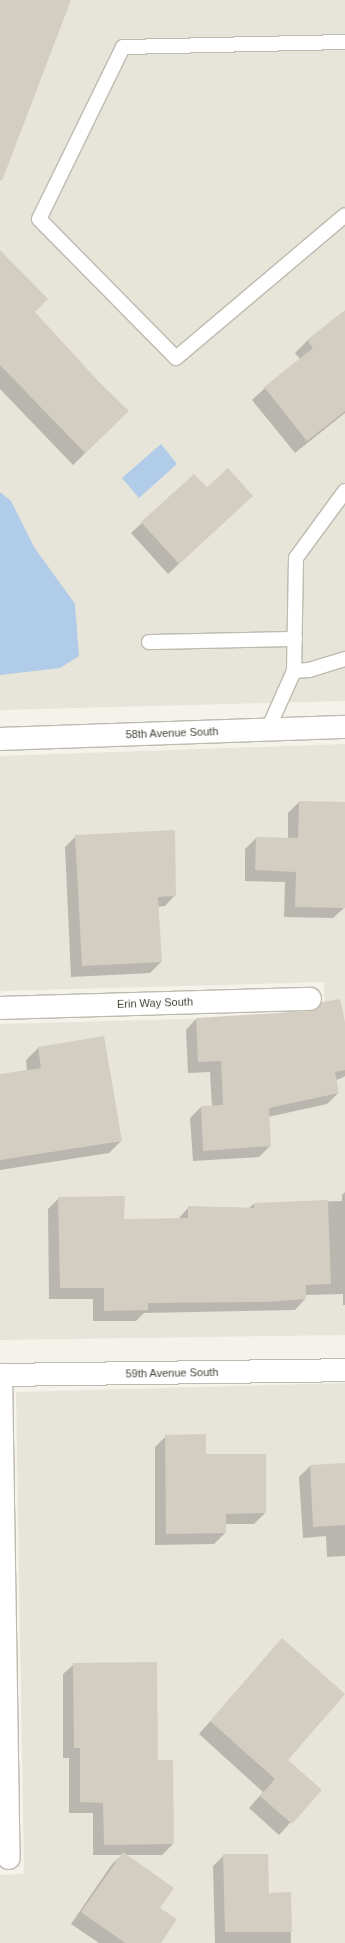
<!DOCTYPE html>
<html>
<head>
<meta charset="utf-8">
<style>
  body { margin:0 }
  #map { position:relative; width:345px; height:1943px; overflow:hidden; background:#f4f2eb; font-family:Helvetica,sans-serif }
  div>[style] { position:absolute }
  .residential>* { inset:0; background:#e7e4da }
  .water>* { inset:0; background:#b0cce8 }
  .shadow>* { inset:0; background:#0003 }
  .building>* { inset:0; background:#d4cec2 }
  .roads { filter:drop-shadow(1px 0 #bebaaf) drop-shadow(-1px 0 #bebaaf) drop-shadow(0 1px #bebaaf) drop-shadow(0 -1px #bebaaf) }
  .lane>* { height:14px; margin:-7px; padding:0 7px; transform-origin:7px; border-radius:7px; background:#fff }
  .street>* { height:22px; margin:-11px; padding:0 11px; transform-origin:11px; border-radius:11px; background:#fff }
  span { translate:-50% -50%; white-space:nowrap; text-align:center; line-height:1.15; -webkit-text-stroke:4px #fff; paint-order:stroke }
  .street-label { font-size:11px; color:#47433a }
</style>
</head>
<body>
<div id="map">
  <div class="residential">
    <div style="clip-path:polygon(0 0,345px 0,345px 701px,0 710px)"></div>
    <div style="clip-path:polygon(345px 744px,345px 1335px,0 1340px,0 1024px,325px 1015px,324px 982px,0 991px,0 756px)"></div>
    <div style="clip-path:polygon(345px 1383px,345px 1943px,0 1943px,0 1875px,24px 1874px,16px 1392px)"></div>
  </div>
  <div class="water">
    <div style="clip-path:polygon(161px 444px,177px 464px,139px 498px,122px 478px)"></div>
    <div style="clip-path:polygon(0 492px,11px 501px,34px 547px,75px 604px,79px 656px,60px 668px,0 675px)"></div>
  </div>
  <div class="shadow">
    <div style="clip-path:polygon(0 251px,34px 312px,115px 424px,73px 465px,0 389px)"></div>
    <div style="clip-path:polygon(345px 311px,345px 413px,295px 453px,252px 400px,265px 388px,301px 360px,295px 353px,307px 341px)"></div>
    <div style="clip-path:polygon(194px 475px,207px 489px,252px 496px,168px 574px,131px 533px)"></div>
    <div style="clip-path:polygon(299px 802px,345px 803px,344px 908px,333px 918px,284px 917px,285px 882px,245px 881px,245px 849px,256px 838px,288px 838px,288px 813px)"></div>
    <div style="clip-path:polygon(76px 836px,175px 895px,165px 906px,158px 907px,161px 962px,150px 973px,71px 977px,65px 847px)"></div>
    <div style="clip-path:polygon(322px 1003px,345px 1027px,345px 1076px,342px 1078px,336px 1080px,338px 1093px,327px 1104px,268px 1117px,270px 1146px,259px 1157px,193px 1161px,190px 1118px,201px 1107px,212px 1107px,210px 1072px,188px 1073px,186px 1030px,196px 1019px,314px 1011px)"></div>
    <div style="clip-path:polygon(103px 1038px,121px 1141px,109px 1153px,0 1170px,0 1075px,27px 1071px,26px 1060px,38px 1048px)"></div>
    <div style="clip-path:polygon(345px 1192px,345px 1305px,343px 1305px,343px 1294px,305px 1295px,305px 1299px,295px 1310px,144px 1313px,136px 1321px,93px 1321px,93px 1299px,49px 1299px,48px 1209px,59px 1198px,123px 1220px,178px 1219px,189px 1207px,249px 1208px,254px 1204px,342px 1201px,342px 1195px)"></div>
    <div style="clip-path:polygon(166px 1436px,205px 1455px,265px 1513px,254px 1524px,225px 1524px,225px 1533px,214px 1544px,155px 1545px,155px 1447px)"></div>
    <div style="clip-path:polygon(345px 1464px,345px 1556px,327px 1557px,326px 1536px,303px 1538px,299px 1477px,310px 1466px)"></div>
    <div style="clip-path:polygon(282px 1639px,344px 1695px,287px 1760px,320px 1790px,279px 1835px,249px 1808px,263px 1792px,199px 1734px)"></div>
    <div style="clip-path:polygon(74px 1664px,157px 1761px,173px 1844px,162px 1855px,126px 1855px,159px 1908px,160px 1943px,99px 1943px,71px 1924px,112px 1864px,122px 1855px,93px 1855px,93px 1813px,69px 1813px,69px 1758px,63px 1758px,63px 1674px)"></div>
    <div style="clip-path:polygon(224px 1855px,268px 1894px,290px 1893px,291px 1943px,215px 1943px,213px 1866px)"></div>
  </div>
  <div class="building">
    <div style="clip-path:polygon(0 0,71px 0,2px 181px,0 180px)"></div>
    <div style="clip-path:polygon(0 250px,48px 299px,35px 312px,99px 382px,129px 411px,85px 453px,0 365px)"></div>
    <div style="clip-path:polygon(345px 310px,345px 411px,307px 441px,264px 387px,313px 348px,307px 340px)"></div>
    <div style="clip-path:polygon(228px 468px,253px 496px,179px 564px,141px 522px,194px 474px,207px 487px)"></div>
    <div style="clip-path:polygon(299px 801px,345px 802px,345px 908px,295px 907px,296px 872px,255px 870px,256px 837px,298px 838px)"></div>
    <div style="clip-path:polygon(175px 830px,176px 896px,158px 897px,162px 962px,82px 966px,75px 835px)"></div>
    <div style="clip-path:polygon(340px 999px,345px 1022px,345px 1070px,335px 1072px,339px 1093px,269px 1108px,271px 1146px,203px 1151px,201px 1106px,223px 1105px,221px 1061px,198px 1062px,196px 1018px,310px 1011px,317px 1009px,322px 1002px)"></div>
    <div style="clip-path:polygon(104px 1036px,122px 1141px,0 1160px,0 1074px,41px 1068px,38px 1047px)"></div>
    <div style="clip-path:polygon(125px 1196px,124px 1219px,188px 1218px,188px 1206px,254px 1208px,254px 1203px,328px 1200px,331px 1284px,306px 1285px,306px 1299px,265px 1302px,148px 1303px,148px 1310px,104px 1311px,104px 1288px,60px 1288px,58px 1197px)"></div>
    <div style="clip-path:polygon(206px 1434px,206px 1454px,266px 1454px,266px 1513px,226px 1514px,226px 1533px,166px 1534px,165px 1435px)"></div>
    <div style="clip-path:polygon(345px 1463px,345px 1525px,313px 1527px,310px 1465px)"></div>
    <div style="clip-path:polygon(282px 1638px,345px 1694px,288px 1760px,322px 1790px,292px 1824px,260px 1796px,275px 1779px,210px 1721px)"></div>
    <div style="clip-path:polygon(157px 1662px,158px 1760px,173px 1760px,174px 1844px,104px 1845px,103px 1803px,80px 1802px,80px 1748px,74px 1748px,73px 1663px)"></div>
    <div style="clip-path:polygon(123px 1852px,174px 1888px,160px 1908px,177px 1919px,161px 1943px,125px 1943px,81px 1912px)"></div>
    <div style="clip-path:polygon(223px 1854px,268px 1854px,269px 1893px,291px 1892px,292px 1932px,225px 1932px)"></div>
  </div>
  <div class="roads">
    <div class="lane">
      <div style="left:345px;top:42px;width:222px;rotate:178.7deg"></div>
      <div style="left:123px;top:47px;width:191px;rotate:116deg"></div>
      <div style="left:39px;top:219px;width:195px;rotate:45.4deg"></div>
      <div style="left:176px;top:358px;width:221px;rotate:-40.2deg"></div>
      <div style="left:345px;top:491px;width:83px;rotate:126.2deg"></div>
      <div style="left:296px;top:558px;width:113px;rotate:91deg"></div>
      <div style="left:294px;top:671px;width:15px;rotate:-4deg"></div>
      <div style="left:309px;top:670px;width:38px;rotate:-17deg"></div>
      <div style="left:149px;top:642px;width:146px;rotate:-1.2deg"></div>
      <div style="left:268px;top:729px;width:64px;rotate:-65.9deg"></div>
    </div>
    <div class="street">
      <div style="left:0;top:739px;width:345px;rotate:-2deg"></div>
      <div style="left:0;top:1008px;width:310px;rotate:-1.7deg"></div>
      <div style="left:0;top:1375px;width:345px;rotate:-0.8deg"></div>
      <div style="left:1px;top:1375px;width:483px;rotate:89.1deg"></div>
    </div>
  </div>
  <div class="street-label">
    <span style="left:172px;top:733px;rotate:-2deg">58th Avenue South</span>
    <span style="left:155px;top:1003px;rotate:-2deg">Erin Way South</span>
    <span style="left:172px;top:1373px;rotate:-1deg">59th Avenue South</span>
  </div>
</div>
</body>
</html>
